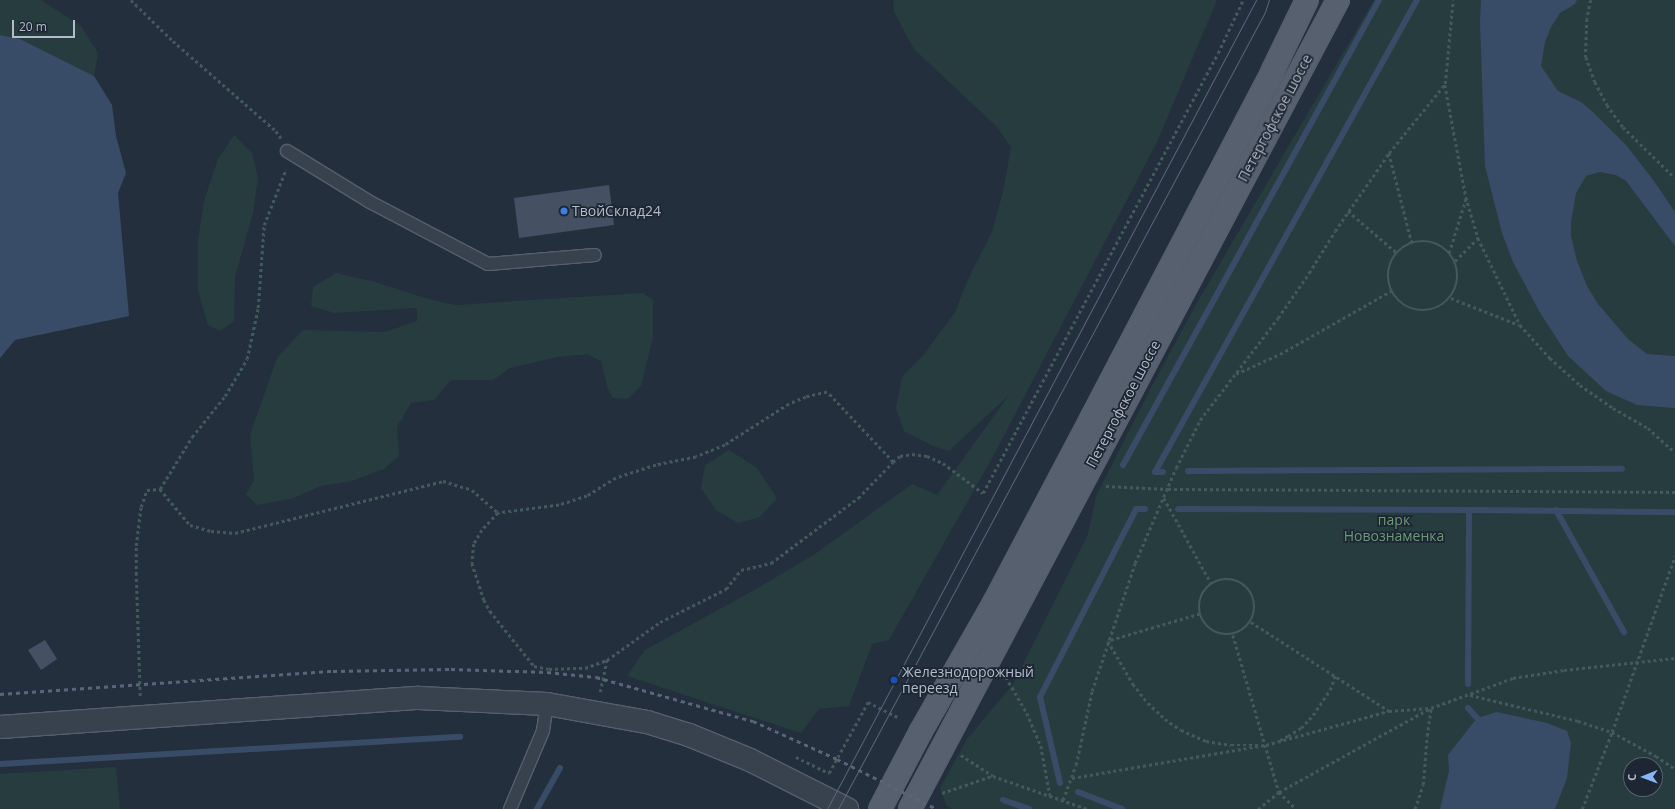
<!DOCTYPE html>
<html>
<head>
<meta charset="utf-8">
<style>
  body { margin:0 }
  #map { position:relative; width:1675px; height:809px; overflow:hidden; background:#242f3e; font-family:"Open Sans",sans-serif }
  div>[style] { position:absolute }
  .green>* { inset:0; background:#263c3f }
  .water>* { inset:0; background:#394c67 }
  .stream>* { height:6px; margin:-3px; padding:0 3px; transform-origin:3px; border-radius:3px; background:#394c67 }
  .building>* { inset:0; background:#455162 }
  .path>* { height:2.5px; margin-top:-1.25px; transform-origin:0; background:repeating-linear-gradient(90deg,#44595c 0 3px,transparent 0 6px) }
  .path>.ring { margin:-1.25px; padding:0; box-sizing:content-box; background:none; border:2.5px solid #44595c; border-radius:50% }
  .roads { filter:drop-shadow(1px 0 #565f6c) drop-shadow(-1px 0 #565f6c) drop-shadow(0 1px #565f6c) drop-shadow(0 -1px #565f6c) }
  .service>* { height:12px; margin:-6px; padding:0 6px; transform-origin:6px; border-radius:6px; background:#38414e }
  .minor>* { height:22px; margin:-11px; padding:0 11px; transform-origin:11px; border-radius:11px; background:#38414e }
  .primary>* { height:22px; margin:-11px; padding:0 11px; transform-origin:11px; border-radius:11px; background:#56606e }
  .tram>* { height:1px; margin:-0.5px; padding:0 0.5px; transform-origin:0.5px; border-radius:0.5px; background:#5a6575 }
  .rail>* { height:3px; margin-top:-1.5px; transform-origin:0; background:repeating-linear-gradient(90deg,#5a6575 0 4px,transparent 0 8px) }
  .dots>* { width:11px; height:11px; translate:-50% -50%; box-sizing:border-box; border:2px solid #1d2633; border-radius:50% }
  span { translate:-50% -50%; white-space:nowrap; text-align:center; line-height:1.15; -webkit-text-stroke:3.5px #1d2633; paint-order:stroke }
  .street-label { font-size:14px; color:#b4bcc9 }
  .poi-label { font-size:14px; color:#b4bcc9 }
  .left { translate:0 -50%; text-align:left }
  .park-label { font-size:14px; color:#6b9a76 }
  .north { position:absolute; left:1623px; top:757px; width:40px; height:40px; box-sizing:border-box; background:#1d2633; border:1px solid #59626f; border-radius:50%; rotate:269deg; font-size:11px; font-weight:700; line-height:16px; text-align:center; color:#b4bcc9 }
  .north::after { content:''; display:block; margin:auto; width:14px; height:18px; background:#8ab4f8; clip-path:polygon(50% 0,100% 100%,50% 72%,0 100%) }
  .scale { position:absolute; left:12px; top:20px; width:63px; height:18px; box-sizing:border-box; border:2px solid #b4bcc9; border-top:0; padding-left:5px; font-size:12px; line-height:14px; white-space:nowrap; color:#b4bcc9; -webkit-text-stroke:3px #1d2633; paint-order:stroke }
</style>
</head>
<body>
<div id="map">
  <div class="green">
    <div style="clip-path:polygon(0 0,41px 0,81px 26px,98px 53px,94px 76px,20px 39px,0 35px)"></div>
    <div style="clip-path:polygon(893px 0,1217px 0,1157px 142px,996px 451px,889px 640px,872px 644px,849px 706px,819px 709px,801px 733px,627px 676px,645px 650px,758px 588px,815px 554px,912px 484px,937px 495px,1009px 395px,949px 451px,933px 446px,904px 431px,896px 408px,902px 377px,925px 353px,955px 312px,969px 277px,992px 232px,1003px 192px,1011px 147px,997px 127px,914px 49px,894px 12px)"></div>
    <div style="clip-path:polygon(evenodd,1374px 0,1675px 0,1675px 809px,952px 809px,946px 805px,940px 788px,967px 739px,1013px 684px,1088px 534px,1096px 496px,1153px 384px,1194px 308px,1374px 0,1631px 765px,1655px 765px,1655px 789px,1631px 789px,1631px 765px)"></div>
    <div style="clip-path:polygon(234px 135px,252px 153px,258px 178px,253px 213px,235px 277px,234px 321px,220px 331px,208px 325px,198px 291px,198px 240px,204px 201px,218px 159px)"></div>
    <div style="clip-path:polygon(336px 273px,375px 282px,428px 299px,455px 305px,643px 293px,653px 300px,653px 337px,641px 386px,628px 399px,613px 398px,608px 389px,601px 361px,587px 354px,557px 357px,510px 368px,493px 380px,451px 380px,434px 400px,411px 403px,397px 427px,399px 456px,384px 469px,352px 481px,321px 486px,291px 499px,257px 505px,246px 494px,254px 480px,250px 435px,277px 358px,303px 330px,385px 332px,417px 321px,417px 308px,334px 313px,311px 306px,313px 287px)"></div>
    <div style="clip-path:polygon(729px 450px,757px 468px,777px 498px,760px 517px,738px 523px,716px 510px,701px 488px,705px 465px)"></div>
    <div style="clip-path:polygon(116px 767px,120px 809px,0 809px,0 774px)"></div>
  </div>
  <div class="water">
    <div style="clip-path:polygon(1481px 0,1577px 0,1575px 4px,1560px 13px,1551px 27px,1545px 42px,1541px 66px,1558px 91px,1581px 102px,1593px 112px,1626px 145px,1654px 181px,1675px 212px,1675px 246px,1626px 181px,1616px 175px,1600px 172px,1586px 176px,1576px 193px,1571px 222px,1571px 236px,1577px 261px,1587px 286px,1598px 304px,1628px 339px,1647px 354px,1675px 356px,1675px 408px,1637px 405px,1606px 391px,1568px 356px,1539px 311px,1513px 262px,1502px 233px,1485px 166px,1480px 22px)"></div>
    <div style="clip-path:polygon(0 35px,20px 39px,94px 76px,112px 105px,116px 136px,126px 173px,118px 193px,129px 316px,15px 340px,0 358px)"></div>
    <div style="clip-path:polygon(1497px 712px,1547px 723px,1567px 731px,1571px 743px,1567px 778px,1555px 809px,1440px 809px,1449px 771px,1448px 755px,1477px 718px)"></div>
  </div>
  <div class="stream">
    <div style="left:1123px;top:465px;width:531px;rotate:-61.17deg"></div>
    <div style="left:1188px;top:471px;width:434px;rotate:-0.3deg"></div>
    <div style="left:1163px;top:472px;width:8px;rotate:180deg"></div>
    <div style="left:1155px;top:472px;width:540px;rotate:-60.97deg"></div>
    <div style="left:1178px;top:509px;width:291px;rotate:0.2deg"></div>
    <div style="left:1469px;top:510px;width:174px;rotate:90.3deg"></div>
    <div style="left:1469px;top:510px;width:206px;rotate:0.6deg"></div>
    <div style="left:1556px;top:510px;width:140px;rotate:60.9deg"></div>
    <div style="left:1468px;top:708px;width:13px;rotate:48deg"></div>
    <div style="left:0;top:764px;width:461px;rotate:-3.4deg"></div>
    <div style="left:1060px;top:783px;width:88px;rotate:-103.1deg"></div>
    <div style="left:1040px;top:697px;width:211px;rotate:-62.9deg"></div>
    <div style="left:1136px;top:509px;width:9px"></div>
    <div style="left:1078px;top:792px;width:47px;rotate:21.1deg"></div>
    <div style="left:1003px;top:800px;width:28px;rotate:19deg"></div>
    <div style="left:537px;top:809px;width:47px;rotate:-60.7deg"></div>
  </div>
  <div class="building">
    <div style="clip-path:polygon(609px 185px,614px 225px,519px 238px,514px 198px)"></div>
    <div style="clip-path:polygon(45px 640px,57px 659px,41px 670px,28px 650px)"></div>
  </div>
  <div class="path">
    <div style="left:131px;top:0;width:59px;rotate:44.3deg"></div>
    <div style="left:173px;top:41px;width:137px;rotate:41.1deg"></div>
    <div style="left:276px;top:131px;width:9px;rotate:54deg"></div>
    <div style="left:1591px;top:0;width:19px;rotate:102deg"></div>
    <div style="left:1587px;top:19px;width:38px;rotate:92deg"></div>
    <div style="left:1586px;top:57px;width:27px;rotate:70deg"></div>
    <div style="left:1595px;top:82px;width:26px;rotate:62deg"></div>
    <div style="left:1607px;top:105px;width:27px;rotate:54deg"></div>
    <div style="left:1623px;top:127px;width:73px;rotate:44.4deg"></div>
    <div style="left:1445px;top:85px;width:114px;rotate:79.4deg"></div>
    <div style="left:1466px;top:197px;width:43px;rotate:73.7deg"></div>
    <div style="left:1478px;top:238px;width:97px;rotate:64.2deg"></div>
    <div style="left:1520px;top:325px;width:45px;rotate:47.7deg"></div>
    <div style="left:1550px;top:358px;width:40px;rotate:42deg"></div>
    <div style="left:1580px;top:385px;width:40px;rotate:34.9deg"></div>
    <div style="left:1613px;top:408px;width:40px;rotate:29.7deg"></div>
    <div style="left:1648px;top:428px;width:36px;rotate:42deg"></div>
    <div style="left:1389px;top:153px;width:93px;rotate:75.7deg"></div>
    <div style="left:1348px;top:211px;width:65px;rotate:40.6deg"></div>
    <div class="ring" style="left:1388px;top:241px;width:67.5px;height:67.5px"></div>
    <div style="left:1449px;top:253px;width:58px;rotate:-72.8deg"></div>
    <div style="left:1455px;top:261px;width:33px;rotate:-45deg"></div>
    <div style="left:1451px;top:298px;width:73px;rotate:21.7deg"></div>
    <div style="left:1236px;top:374px;width:48px;rotate:-24.4deg"></div>
    <div style="left:1280px;top:354px;width:128px;rotate:-29.6deg"></div>
    <div style="left:893px;top:462px;width:9px;rotate:-41deg"></div>
    <div style="left:900px;top:456px;width:12px;rotate:-9deg"></div>
    <div style="left:912px;top:454px;width:15px;rotate:8deg"></div>
    <div style="left:927px;top:456px;width:17px;rotate:24deg"></div>
    <div style="left:943px;top:463px;width:50px;rotate:36.9deg"></div>
    <div style="left:983px;top:493px;width:499px;rotate:-61.9deg"></div>
    <div style="left:1218px;top:53px;width:59px;rotate:-64.7deg"></div>
    <div style="left:1106px;top:486px;width:62px;rotate:2.8deg"></div>
    <div style="left:1168px;top:489px;width:507px;rotate:0.34deg"></div>
    <div style="left:160px;top:489px;width:47px;rotate:50.2deg"></div>
    <div style="left:190px;top:525px;width:22px;rotate:16deg"></div>
    <div style="left:211px;top:531px;width:24px;rotate:5deg"></div>
    <div style="left:235px;top:533px;width:214px;rotate:-14deg"></div>
    <div style="left:443px;top:481px;width:30px;rotate:17deg"></div>
    <div style="left:472px;top:490px;width:35px;rotate:41deg"></div>
    <div style="left:498px;top:513px;width:23px;rotate:133deg"></div>
    <div style="left:482px;top:530px;width:16px;rotate:120deg"></div>
    <div style="left:474px;top:544px;width:19px;rotate:96deg"></div>
    <div style="left:472px;top:563px;width:39px;rotate:72deg"></div>
    <div style="left:484px;top:600px;width:13px;rotate:61deg"></div>
    <div style="left:490px;top:611px;width:70px;rotate:51.3deg"></div>
    <div style="left:534px;top:666px;width:15px;rotate:11deg"></div>
    <div style="left:549px;top:669px;width:36px;rotate:-2deg"></div>
    <div style="left:585px;top:668px;width:23px;rotate:-20deg"></div>
    <div style="left:607px;top:660px;width:65px;rotate:-35.6deg"></div>
    <div style="left:660px;top:622px;width:74px;rotate:-26.6deg"></div>
    <div style="left:726px;top:589px;width:24px;rotate:-52deg"></div>
    <div style="left:741px;top:570px;width:31px;rotate:-13deg"></div>
    <div style="left:771px;top:563px;width:109px;rotate:-36.8deg"></div>
    <div style="left:858px;top:498px;width:50px;rotate:-45.8deg"></div>
    <div style="left:893px;top:462px;width:96px;rotate:-133.3deg"></div>
    <div style="left:827px;top:392px;width:22px;rotate:167deg"></div>
    <div style="left:806px;top:397px;width:18px;rotate:158deg"></div>
    <div style="left:789px;top:404px;width:76px;rotate:147.4deg"></div>
    <div style="left:725px;top:445px;width:31px;rotate:158deg"></div>
    <div style="left:696px;top:457px;width:41px;rotate:168.7deg"></div>
    <div style="left:656px;top:465px;width:42px;rotate:162deg"></div>
    <div style="left:616px;top:478px;width:34px;rotate:148deg"></div>
    <div style="left:587px;top:496px;width:29px;rotate:162deg"></div>
    <div style="left:559px;top:505px;width:62px;rotate:172.5deg"></div>
    <div style="left:1164px;top:498px;width:97px;rotate:61.1deg"></div>
    <div class="ring" style="left:1199px;top:579px;width:53.5px;height:53.5px"></div>
    <div style="left:1200px;top:614px;width:96px;rotate:163.6deg"></div>
    <div style="left:1108px;top:641px;width:50px;rotate:59.8deg"></div>
    <div style="left:1133px;top:684px;width:24px;rotate:52deg"></div>
    <div style="left:1148px;top:703px;width:23px;rotate:43deg"></div>
    <div style="left:1165px;top:719px;width:19px;rotate:35deg"></div>
    <div style="left:1181px;top:730px;width:27px;rotate:24deg"></div>
    <div style="left:1206px;top:741px;width:25px;rotate:9deg"></div>
    <div style="left:1231px;top:745px;width:27px"></div>
    <div style="left:1251px;top:622px;width:164px;rotate:32.8deg"></div>
    <div style="left:1233px;top:635px;width:164px;rotate:73.7deg"></div>
    <div style="left:1279px;top:792px;width:24px;rotate:45deg"></div>
    <div style="left:1006px;top:677px;width:42px;rotate:59.7deg"></div>
    <div style="left:1027px;top:713px;width:36px;rotate:67deg"></div>
    <div style="left:1041px;top:746px;width:50px;rotate:79.6deg"></div>
    <div style="left:600px;top:692px;width:33px;rotate:-78deg"></div>
    <div style="left:1470px;top:695px;width:111px;rotate:13.5deg"></div>
    <div style="left:1578px;top:721px;width:36px;rotate:18deg"></div>
    <div style="left:1612px;top:732px;width:50px;rotate:28.6deg"></div>
    <div style="left:1656px;top:756px;width:23px;rotate:34deg"></div>
    <div style="left:140px;top:696px;width:121px;rotate:-91.9deg"></div>
    <div style="left:136px;top:575px;width:29px;rotate:-90deg"></div>
    <div style="left:136px;top:546px;width:39px;rotate:-83deg"></div>
    <div style="left:141px;top:507px;width:18px;rotate:-71deg"></div>
    <div style="left:147px;top:490px;width:13px;rotate:-4deg"></div>
    <div style="left:160px;top:489px;width:61px;rotate:-58.4deg"></div>
    <div style="left:192px;top:437px;width:53px;rotate:-51.2deg"></div>
    <div style="left:225px;top:396px;width:43px;rotate:-59.3deg"></div>
    <div style="left:247px;top:359px;width:52px;rotate:-77.8deg"></div>
    <div style="left:258px;top:308px;width:83px;rotate:-85.9deg"></div>
    <div style="left:264px;top:225px;width:60px;rotate:-68.6deg"></div>
    <div style="left:1280px;top:740px;width:9px;rotate:-27deg"></div>
    <div style="left:1288px;top:736px;width:15px;rotate:-32deg"></div>
    <div style="left:1301px;top:728px;width:18px;rotate:-47deg"></div>
    <div style="left:1313px;top:715px;width:30px;rotate:-56deg"></div>
    <div style="left:1330px;top:690px;width:15px;rotate:-70deg"></div>
    <div style="left:961px;top:755px;width:38px;rotate:33deg"></div>
    <div style="left:993px;top:776px;width:100px;rotate:19.3deg"></div>
    <div style="left:796px;top:757px;width:37px;rotate:26deg"></div>
    <div style="left:829px;top:773px;width:81px;rotate:-61.2deg"></div>
    <div style="left:868px;top:702px;width:35px;rotate:27deg"></div>
    <div style="left:1072px;top:778px;width:197px;rotate:-9.7deg"></div>
    <div style="left:1266px;top:745px;width:128px;rotate:-15.5deg"></div>
    <div style="left:1389px;top:711px;width:42px;rotate:-4.1deg"></div>
    <div style="left:1431px;top:708px;width:87px;rotate:-20.1deg"></div>
    <div style="left:1513px;top:678px;width:52px;rotate:-8.9deg"></div>
    <div style="left:1564px;top:670px;width:112px;rotate:-6.2deg"></div>
    <div style="left:942px;top:793px;width:53px;rotate:-18.8deg"></div>
    <div style="left:1063px;top:800px;width:37px;rotate:-70deg"></div>
    <div style="left:1076px;top:765px;width:76px;rotate:-77.8deg"></div>
    <div style="left:1092px;top:691px;width:135px;rotate:-71.4deg"></div>
    <div style="left:1135px;top:563px;width:103px;rotate:-66.7deg"></div>
    <div style="left:1176px;top:468px;width:54px;rotate:-63.4deg"></div>
    <div style="left:1200px;top:420px;width:128px;rotate:-52.6deg"></div>
    <div style="left:1278px;top:318px;width:55px;rotate:-55.4deg"></div>
    <div style="left:1309px;top:273px;width:49px;rotate:-58.2deg"></div>
    <div style="left:1335px;top:231px;width:95px;rotate:-55.3deg"></div>
    <div style="left:1389px;top:153px;width:89px;rotate:-50.9deg"></div>
    <div style="left:1445px;top:84px;width:84px;rotate:-84.6deg"></div>
    <div style="left:1258px;top:809px;width:27px;rotate:-39deg"></div>
    <div style="left:1279px;top:792px;width:171px;rotate:-29deg"></div>
    <div style="left:1415px;top:809px;width:25px;rotate:-72deg"></div>
    <div style="left:1423px;top:785px;width:49px;rotate:-85.3deg"></div>
    <div style="left:1427px;top:736px;width:28px;rotate:-82deg"></div>
    <div style="left:1582px;top:809px;width:83px;rotate:-68.7deg"></div>
    <div style="left:1612px;top:732px;width:187px;rotate:-70.3deg"></div>
  </div>
  <div class="roads">
    <div class="service">
      <div style="left:287px;top:151px;width:97px;rotate:31.6deg"></div>
      <div style="left:370px;top:202px;width:133px;rotate:27.7deg"></div>
      <div style="left:488px;top:264px;width:107px;rotate:-4.8deg"></div>
      <div style="left:510px;top:809px;width:85px;rotate:-67.1deg"></div>
      <div style="left:543px;top:731px;width:27px;rotate:-82deg"></div>
    </div>
    <div class="minor">
      <div style="left:0;top:727px;width:420px;rotate:-4deg"></div>
      <div style="left:419px;top:698px;width:128px;rotate:2.7deg"></div>
      <div style="left:547px;top:704px;width:102px;rotate:10.2deg"></div>
      <div style="left:647px;top:722px;width:44px;rotate:17.2deg"></div>
      <div style="left:689px;top:735px;width:66px;rotate:22.3deg"></div>
      <div style="left:750px;top:760px;width:109px;rotate:26.8deg"></div>
    </div>
    <div class="primary">
      <div style="left:880px;top:809px;width:88px;rotate:-62.3deg"></div>
      <div style="left:921px;top:731px;width:147px;rotate:-60.3deg"></div>
      <div style="left:994px;top:603px;width:210px;rotate:-62.2deg"></div>
      <div style="left:1092px;top:417px;width:389px;rotate:-62.4deg"></div>
      <div style="left:1272px;top:72px;width:80px;rotate:-64.1deg"></div>
      <div style="left:910px;top:809px;width:915px;rotate:-62.12deg"></div>
    </div>
  </div>
  <div class="tram">
    <div style="left:827px;top:809px;width:916px;rotate:-62.06deg"></div>
    <div style="left:838px;top:809px;width:904px;rotate:-61.82deg"></div>
    <div style="left:1265px;top:12px;width:13px;rotate:-72deg"></div>
  </div>
  <div class="rail">
    <div style="left:0;top:694px;width:334px;rotate:-4deg"></div>
    <div style="left:333px;top:671px;width:118px;rotate:-1deg"></div>
    <div style="left:451px;top:669px;width:96px;rotate:1.8deg"></div>
    <div style="left:547px;top:672px;width:49px;rotate:5.8deg"></div>
    <div style="left:596px;top:677px;width:163px;rotate:15.7deg"></div>
    <div style="left:753px;top:721px;width:92px;rotate:24.3deg"></div>
    <div style="left:837px;top:759px;width:112px;rotate:26.6deg"></div>
  </div>
  <div class="dots">
    <div style="left:564px;top:211px;background:#3f7fe0"></div>
    <div style="left:894px;top:680px;background:#1a4fb4"></div>
  </div>
  <div class="street-label">
    <span style="left:1275px;top:118px;rotate:-62deg">Петергофское шоссе</span>
    <span style="left:1123px;top:404px;rotate:-62deg">Петергофское шоссе</span>
  </div>
  <div class="poi-label">
    <span class="left" style="left:572px;top:211px">ТвойСклад24</span>
    <span class="left" style="left:902px;top:680px">Железнодорожный<br>переезд</span>
  </div>
  <div class="park-label">
    <span style="left:1394px;top:528px">парк<br>Новознаменка</span>
  </div>
  <div class="north">С</div>
  <div class="scale">20 m</div>
</div>
</body>
</html>
